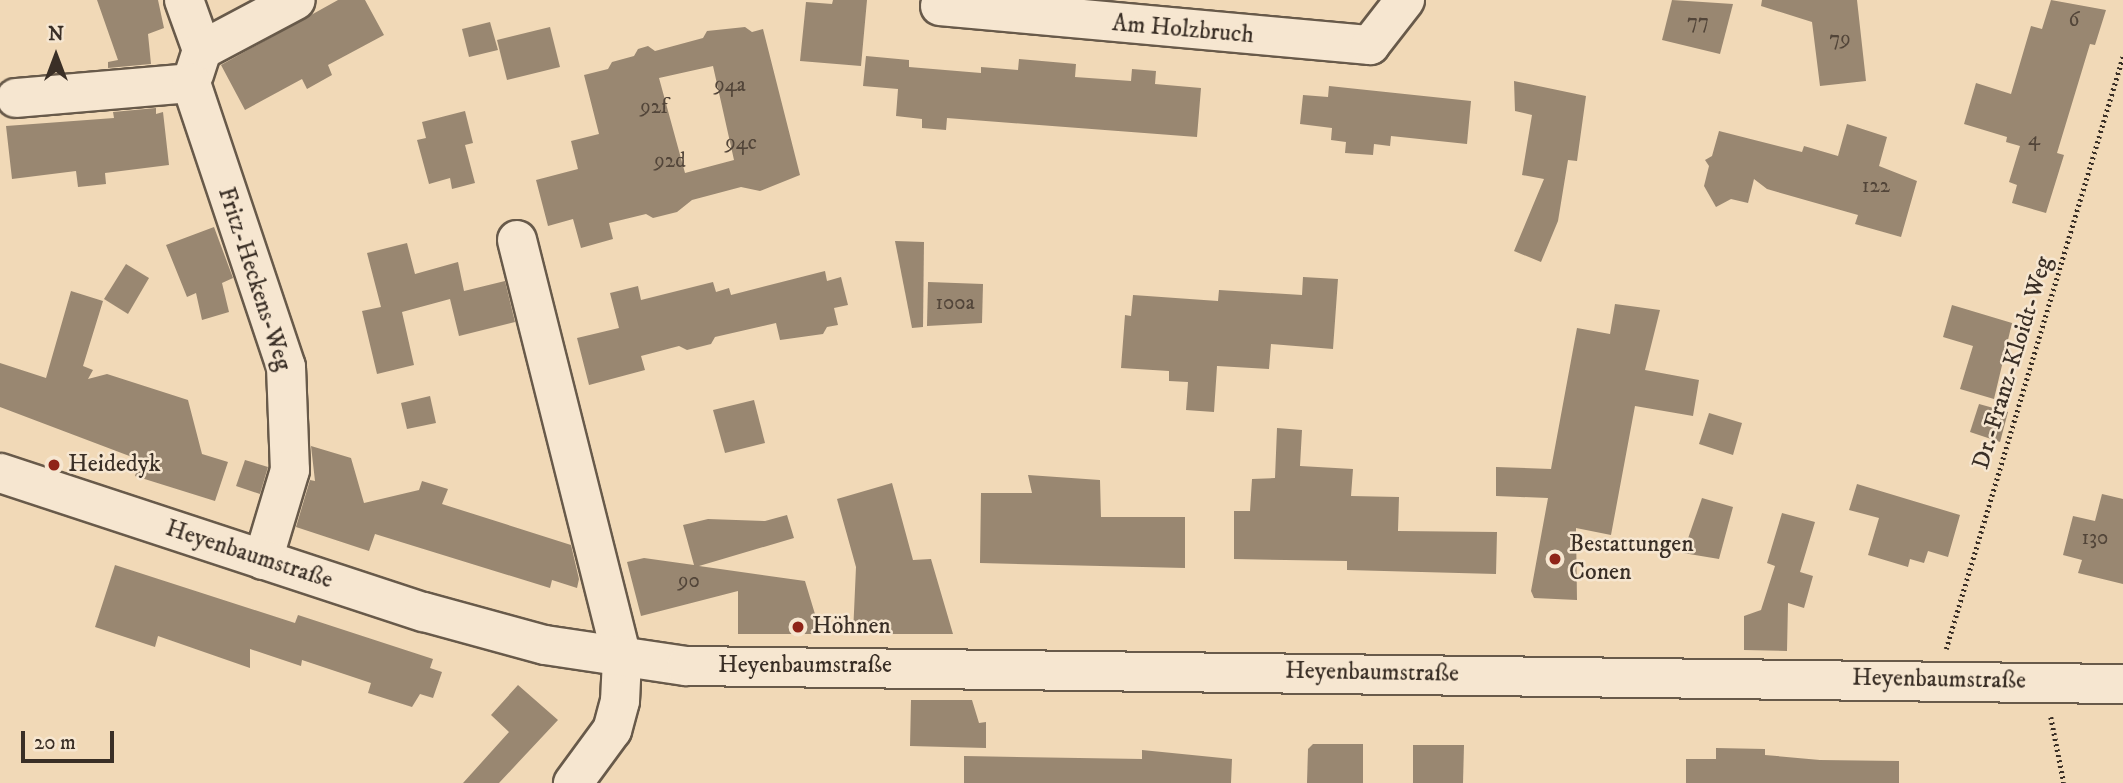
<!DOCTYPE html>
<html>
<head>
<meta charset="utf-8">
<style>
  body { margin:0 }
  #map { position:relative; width:2123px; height:783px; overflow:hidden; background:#f1d9b7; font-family:"IM FELL DW Pica",serif }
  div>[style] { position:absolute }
  .building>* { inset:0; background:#998771 }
  .path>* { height:4.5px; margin-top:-2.25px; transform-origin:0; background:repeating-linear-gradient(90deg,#3a2f26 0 2px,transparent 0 5.5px) }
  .roads { filter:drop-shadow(2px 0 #685a4a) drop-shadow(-2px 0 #685a4a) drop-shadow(0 2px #685a4a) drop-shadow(0 -2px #685a4a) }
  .minor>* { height:38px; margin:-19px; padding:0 19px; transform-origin:19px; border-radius:19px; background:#f6e6d0 }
  .dots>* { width:19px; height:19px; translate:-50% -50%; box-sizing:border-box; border:4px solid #f6e6d0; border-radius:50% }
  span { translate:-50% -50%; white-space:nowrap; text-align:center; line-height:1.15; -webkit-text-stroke:5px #f6e6d0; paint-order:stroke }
  .number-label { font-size:21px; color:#524539 }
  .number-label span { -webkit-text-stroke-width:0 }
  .street-label { font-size:24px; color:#3a2f26 }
  .poi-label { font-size:24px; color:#3a2f26 }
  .left { translate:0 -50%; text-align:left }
  .north { position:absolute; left:21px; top:21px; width:70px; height:70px; -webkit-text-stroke:5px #f6e6d0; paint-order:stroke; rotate:0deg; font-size:19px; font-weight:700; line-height:28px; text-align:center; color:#3a2f26 }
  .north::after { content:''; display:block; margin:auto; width:24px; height:32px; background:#3a2f26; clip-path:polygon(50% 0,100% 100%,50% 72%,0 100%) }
  .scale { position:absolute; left:21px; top:731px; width:93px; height:32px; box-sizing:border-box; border:4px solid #3a2f26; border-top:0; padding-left:9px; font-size:21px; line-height:24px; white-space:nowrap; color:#3a2f26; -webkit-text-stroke:5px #f6e6d0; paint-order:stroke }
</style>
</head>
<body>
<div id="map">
  <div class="building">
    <div style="clip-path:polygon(97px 0,158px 0,164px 28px,148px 34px,151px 64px,108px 68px,108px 62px,118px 60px)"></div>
    <div style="clip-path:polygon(338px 0,365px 0,384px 35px,328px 65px,332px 75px,307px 89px,302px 79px,245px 110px,221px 65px)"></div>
    <div style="clip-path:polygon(833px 0,867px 0,861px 66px,800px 61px,806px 2px,832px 4px)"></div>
    <div style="clip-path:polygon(1672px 0,1733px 4px,1720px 54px,1662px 40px)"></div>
    <div style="clip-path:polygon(1762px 0,1857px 0,1866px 81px,1820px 86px,1812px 22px,1761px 6px)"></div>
    <div style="clip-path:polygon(2051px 0,2106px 10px,2095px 45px,2090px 44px,2057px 153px,2064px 155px,2046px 213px,2012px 203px,2017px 185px,2009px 182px,2020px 146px,2006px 142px,2007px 137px,1964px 124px,1976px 83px,2011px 94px,2031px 26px,2042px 29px)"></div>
    <div style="clip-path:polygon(490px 22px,498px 50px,469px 57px,462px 29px)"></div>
    <div style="clip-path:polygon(550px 27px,560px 67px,507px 80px,497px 40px)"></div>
    <div style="clip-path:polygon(evenodd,745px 27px,752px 32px,763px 29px,800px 175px,760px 191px,741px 187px,692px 200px,677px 212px,653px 218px,646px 214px,609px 223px,613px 239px,581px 248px,573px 219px,548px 226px,536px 180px,578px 169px,571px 141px,599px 134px,584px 75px,608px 69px,612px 62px,634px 56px,638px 49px,648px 46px,655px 51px,703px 38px,707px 31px,745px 27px,713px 66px,734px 160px,685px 173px,659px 78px,713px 66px)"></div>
    <div style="clip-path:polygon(866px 56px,909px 60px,909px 67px,981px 73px,981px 67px,1018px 70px,1019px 59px,1076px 64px,1075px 77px,1131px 81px,1132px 69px,1156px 71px,1155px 84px,1201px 88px,1197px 137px,947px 118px,946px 130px,922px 128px,922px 119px,896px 116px,898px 89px,863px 86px)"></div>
    <div style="clip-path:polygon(1514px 81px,1586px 96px,1577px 161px,1568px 160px,1558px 221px,1541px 262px,1514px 251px,1544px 179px,1522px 175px,1532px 115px,1515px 111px)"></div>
    <div style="clip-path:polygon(1329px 86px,1471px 101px,1467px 144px,1391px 136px,1390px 146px,1374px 144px,1373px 155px,1345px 153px,1346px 142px,1331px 140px,1332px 128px,1300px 124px,1303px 95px,1328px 97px)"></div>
    <div style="clip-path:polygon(156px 108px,156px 114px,163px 112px,169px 165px,105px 173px,106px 184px,78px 187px,76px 171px,12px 179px,6px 126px,114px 118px,113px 112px)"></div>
    <div style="clip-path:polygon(465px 111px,473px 143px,465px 145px,475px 183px,452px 189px,450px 178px,429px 184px,417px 140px,426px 138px,422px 122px)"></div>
    <div style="clip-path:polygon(1847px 124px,1887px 137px,1879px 166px,1917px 181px,1901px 237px,1855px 224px,1858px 215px,1767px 189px,1754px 179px,1748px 203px,1731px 199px,1716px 207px,1704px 186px,1709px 166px,1705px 160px,1712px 156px,1719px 131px,1802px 152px,1804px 146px,1838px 156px)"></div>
    <div style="clip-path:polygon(214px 227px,233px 278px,222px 283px,229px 312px,202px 320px,196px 293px,187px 297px,166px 245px)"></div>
    <div style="clip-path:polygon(895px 241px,924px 242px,923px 327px,912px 328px)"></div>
    <div style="clip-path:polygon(407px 243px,415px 274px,458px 262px,464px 291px,505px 281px,515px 322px,459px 336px,450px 299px,402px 312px,414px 365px,377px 374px,362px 311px,381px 307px,367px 253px)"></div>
    <div style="clip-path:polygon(126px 264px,149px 278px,128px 314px,104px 299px)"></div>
    <div style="clip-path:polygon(825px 271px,827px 281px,841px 277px,848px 305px,834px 308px,838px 325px,827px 327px,823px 334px,780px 340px,776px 323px,715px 337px,711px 344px,687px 350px,679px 346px,641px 356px,645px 370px,589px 385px,577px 338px,619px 328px,610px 293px,638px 286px,641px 300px,713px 282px,716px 292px,729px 288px,731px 295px)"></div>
    <div style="clip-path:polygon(1303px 277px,1338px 279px,1333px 349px,1271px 344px,1269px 369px,1217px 366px,1214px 412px,1186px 410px,1188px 382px,1169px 381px,1169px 371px,1121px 368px,1125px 315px,1131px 316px,1133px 295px,1218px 301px,1219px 290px,1302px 295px)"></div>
    <div style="clip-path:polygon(928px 282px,983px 284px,982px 323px,927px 326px)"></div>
    <div style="clip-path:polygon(71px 291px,103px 301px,83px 366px,93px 370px,88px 379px,107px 374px,188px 400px,202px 454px,228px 462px,215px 501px,135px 476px,140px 460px,0 407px,0 363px,46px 378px)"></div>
    <div style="clip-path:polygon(1615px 304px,1660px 310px,1645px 370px,1699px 380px,1693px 416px,1635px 406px,1611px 535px,1576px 528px,1577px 600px,1534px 598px,1531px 591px,1548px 498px,1496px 496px,1496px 467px,1551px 469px,1577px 328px,1610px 334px)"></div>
    <div style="clip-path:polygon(1952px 305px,2012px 323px,1994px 399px,1960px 389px,1973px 346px,1943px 337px)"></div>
    <div style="clip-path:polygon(430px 396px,436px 423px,407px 429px,401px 403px)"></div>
    <div style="clip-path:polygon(754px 400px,765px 443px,725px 453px,713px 410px)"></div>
    <div style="clip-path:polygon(1979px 404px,2008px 412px,2000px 442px,1970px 432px)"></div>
    <div style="clip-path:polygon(1709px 413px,1742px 423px,1733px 455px,1699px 444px)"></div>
    <div style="clip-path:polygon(1277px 428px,1302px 430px,1300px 466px,1353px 469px,1351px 496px,1399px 497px,1398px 531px,1497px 532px,1496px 574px,1347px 570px,1347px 561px,1234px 559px,1234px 511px,1250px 511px,1252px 479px,1275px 478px)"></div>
    <div style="clip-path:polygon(311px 446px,351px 458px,364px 503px,419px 490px,422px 481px,448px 489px,442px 504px,571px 545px,579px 579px,577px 588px,552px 580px,550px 588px,375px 534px,369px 551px,296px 527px,310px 480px,315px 481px)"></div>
    <div style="clip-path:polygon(245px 460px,268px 467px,260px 494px,236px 486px)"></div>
    <div style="clip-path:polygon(1028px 475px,1100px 480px,1101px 517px,1185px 517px,1185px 568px,980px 563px,981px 493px,1032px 493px)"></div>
    <div style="clip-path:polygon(892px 483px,913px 560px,931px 559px,953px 634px,853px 634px,856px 567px,837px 499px)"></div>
    <div style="clip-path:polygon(1857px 484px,1960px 515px,1948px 557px,1928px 551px,1924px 563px,1910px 559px,1908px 567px,1868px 555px,1879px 518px,1849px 510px)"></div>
    <div style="clip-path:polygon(2102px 494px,2123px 499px,2123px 584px,2078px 573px,2082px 560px,2063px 555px,2073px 516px,2095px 521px)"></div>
    <div style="clip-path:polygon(1702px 498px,1733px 507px,1719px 559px,1683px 553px)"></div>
    <div style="clip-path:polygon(1782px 513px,1815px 522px,1800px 572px,1813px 576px,1804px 608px,1788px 603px,1787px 651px,1744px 650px,1744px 616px,1761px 610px,1775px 566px,1767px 563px)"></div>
    <div style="clip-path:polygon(787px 515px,794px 538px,699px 566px,805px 581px,821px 634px,738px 634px,738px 591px,641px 616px,627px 562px,644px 558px,694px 565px,683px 525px,708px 519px,765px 521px)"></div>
    <div style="clip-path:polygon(115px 565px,295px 623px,298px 615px,433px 659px,430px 668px,442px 672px,433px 698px,420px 694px,412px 707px,368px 693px,371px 683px,302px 660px,301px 666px,250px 649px,250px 668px,158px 636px,155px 647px,95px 627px)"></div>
    <div style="clip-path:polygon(518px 685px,558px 720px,499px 783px,463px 783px,509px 732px,491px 715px)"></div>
    <div style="clip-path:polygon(911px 700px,972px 700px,979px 723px,986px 722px,986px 748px,910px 746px)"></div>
    <div style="clip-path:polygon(1313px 744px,1363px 744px,1363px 783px,1307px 783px,1308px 749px)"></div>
    <div style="clip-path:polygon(1413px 745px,1464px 745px,1463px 783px,1413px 783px)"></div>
    <div style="clip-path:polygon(1716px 748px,1765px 749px,1765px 755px,1820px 760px,1899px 761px,1899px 783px,1686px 783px,1686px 759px,1716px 759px)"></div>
    <div style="clip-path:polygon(1142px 750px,1232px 759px,1231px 783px,964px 783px,964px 756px,1142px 759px)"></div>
  </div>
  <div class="path">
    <div style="left:1946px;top:649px;width:619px;rotate:-73.38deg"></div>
    <div style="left:2051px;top:717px;width:67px;rotate:78.9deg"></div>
  </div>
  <div class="roads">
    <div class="minor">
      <div style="left:184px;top:0;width:53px;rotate:70.2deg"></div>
      <div style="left:202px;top:50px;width:25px;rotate:108deg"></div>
      <div style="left:940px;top:6px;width:432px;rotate:5.2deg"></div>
      <div style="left:1370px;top:45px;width:57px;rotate:-52.1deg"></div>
      <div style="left:202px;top:50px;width:106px;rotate:-28deg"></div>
      <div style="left:16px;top:98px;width:176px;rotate:-4.9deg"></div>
      <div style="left:191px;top:83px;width:299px;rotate:71.5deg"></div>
      <div style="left:286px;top:367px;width:103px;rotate:87.8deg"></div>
      <div style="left:290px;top:470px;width:94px;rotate:106.7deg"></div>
      <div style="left:517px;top:240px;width:432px;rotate:75.9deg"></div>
      <div style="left:622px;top:659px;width:42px;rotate:92.7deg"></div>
      <div style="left:620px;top:701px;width:30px;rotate:105deg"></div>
      <div style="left:612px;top:730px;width:66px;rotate:126.3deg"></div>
      <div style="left:0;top:473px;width:446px;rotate:18.2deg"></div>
      <div style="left:424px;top:612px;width:125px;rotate:15.3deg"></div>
      <div style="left:545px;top:645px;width:143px;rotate:8.5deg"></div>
      <div style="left:686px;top:666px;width:1437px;rotate:0.72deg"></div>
    </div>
  </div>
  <div class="dots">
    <div style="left:54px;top:465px;background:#8f2418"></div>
    <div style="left:1555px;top:559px;background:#8f2418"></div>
    <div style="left:798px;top:627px;background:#8f2418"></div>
  </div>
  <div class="number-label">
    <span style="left:2074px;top:20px">6</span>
    <span style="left:1698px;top:22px">77</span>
    <span style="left:1840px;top:39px">79</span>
    <span style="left:730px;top:85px">94a</span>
    <span style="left:654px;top:107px">92f</span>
    <span style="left:2034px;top:139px">4</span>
    <span style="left:741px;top:143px">94c</span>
    <span style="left:670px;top:161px">92d</span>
    <span style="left:1876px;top:186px">122</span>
    <span style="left:955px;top:303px">100a</span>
    <span style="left:2095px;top:538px">130</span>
    <span style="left:689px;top:581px">90</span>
  </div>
  <div class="street-label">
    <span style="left:1183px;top:30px;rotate:5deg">Am Holzbruch</span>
    <span style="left:254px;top:279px;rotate:72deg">Fritz-Heckens-Weg</span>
    <span style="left:2013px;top:363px;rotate:-73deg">Dr.-Franz-Kloidt-Weg</span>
    <span style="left:249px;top:555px;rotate:18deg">Heyenbaumstraße</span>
    <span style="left:805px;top:666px">Heyenbaumstraße</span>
    <span style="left:1372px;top:673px;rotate:1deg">Heyenbaumstraße</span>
    <span style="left:1939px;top:680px;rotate:1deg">Heyenbaumstraße</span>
  </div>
  <div class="poi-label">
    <span class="left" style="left:68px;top:465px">Heidedyk</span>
    <span class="left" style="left:1569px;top:559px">Bestattungen<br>Conen</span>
    <span class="left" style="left:812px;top:627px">Höhnen</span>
  </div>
  <div class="north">N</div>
  <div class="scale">20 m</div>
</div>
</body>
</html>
